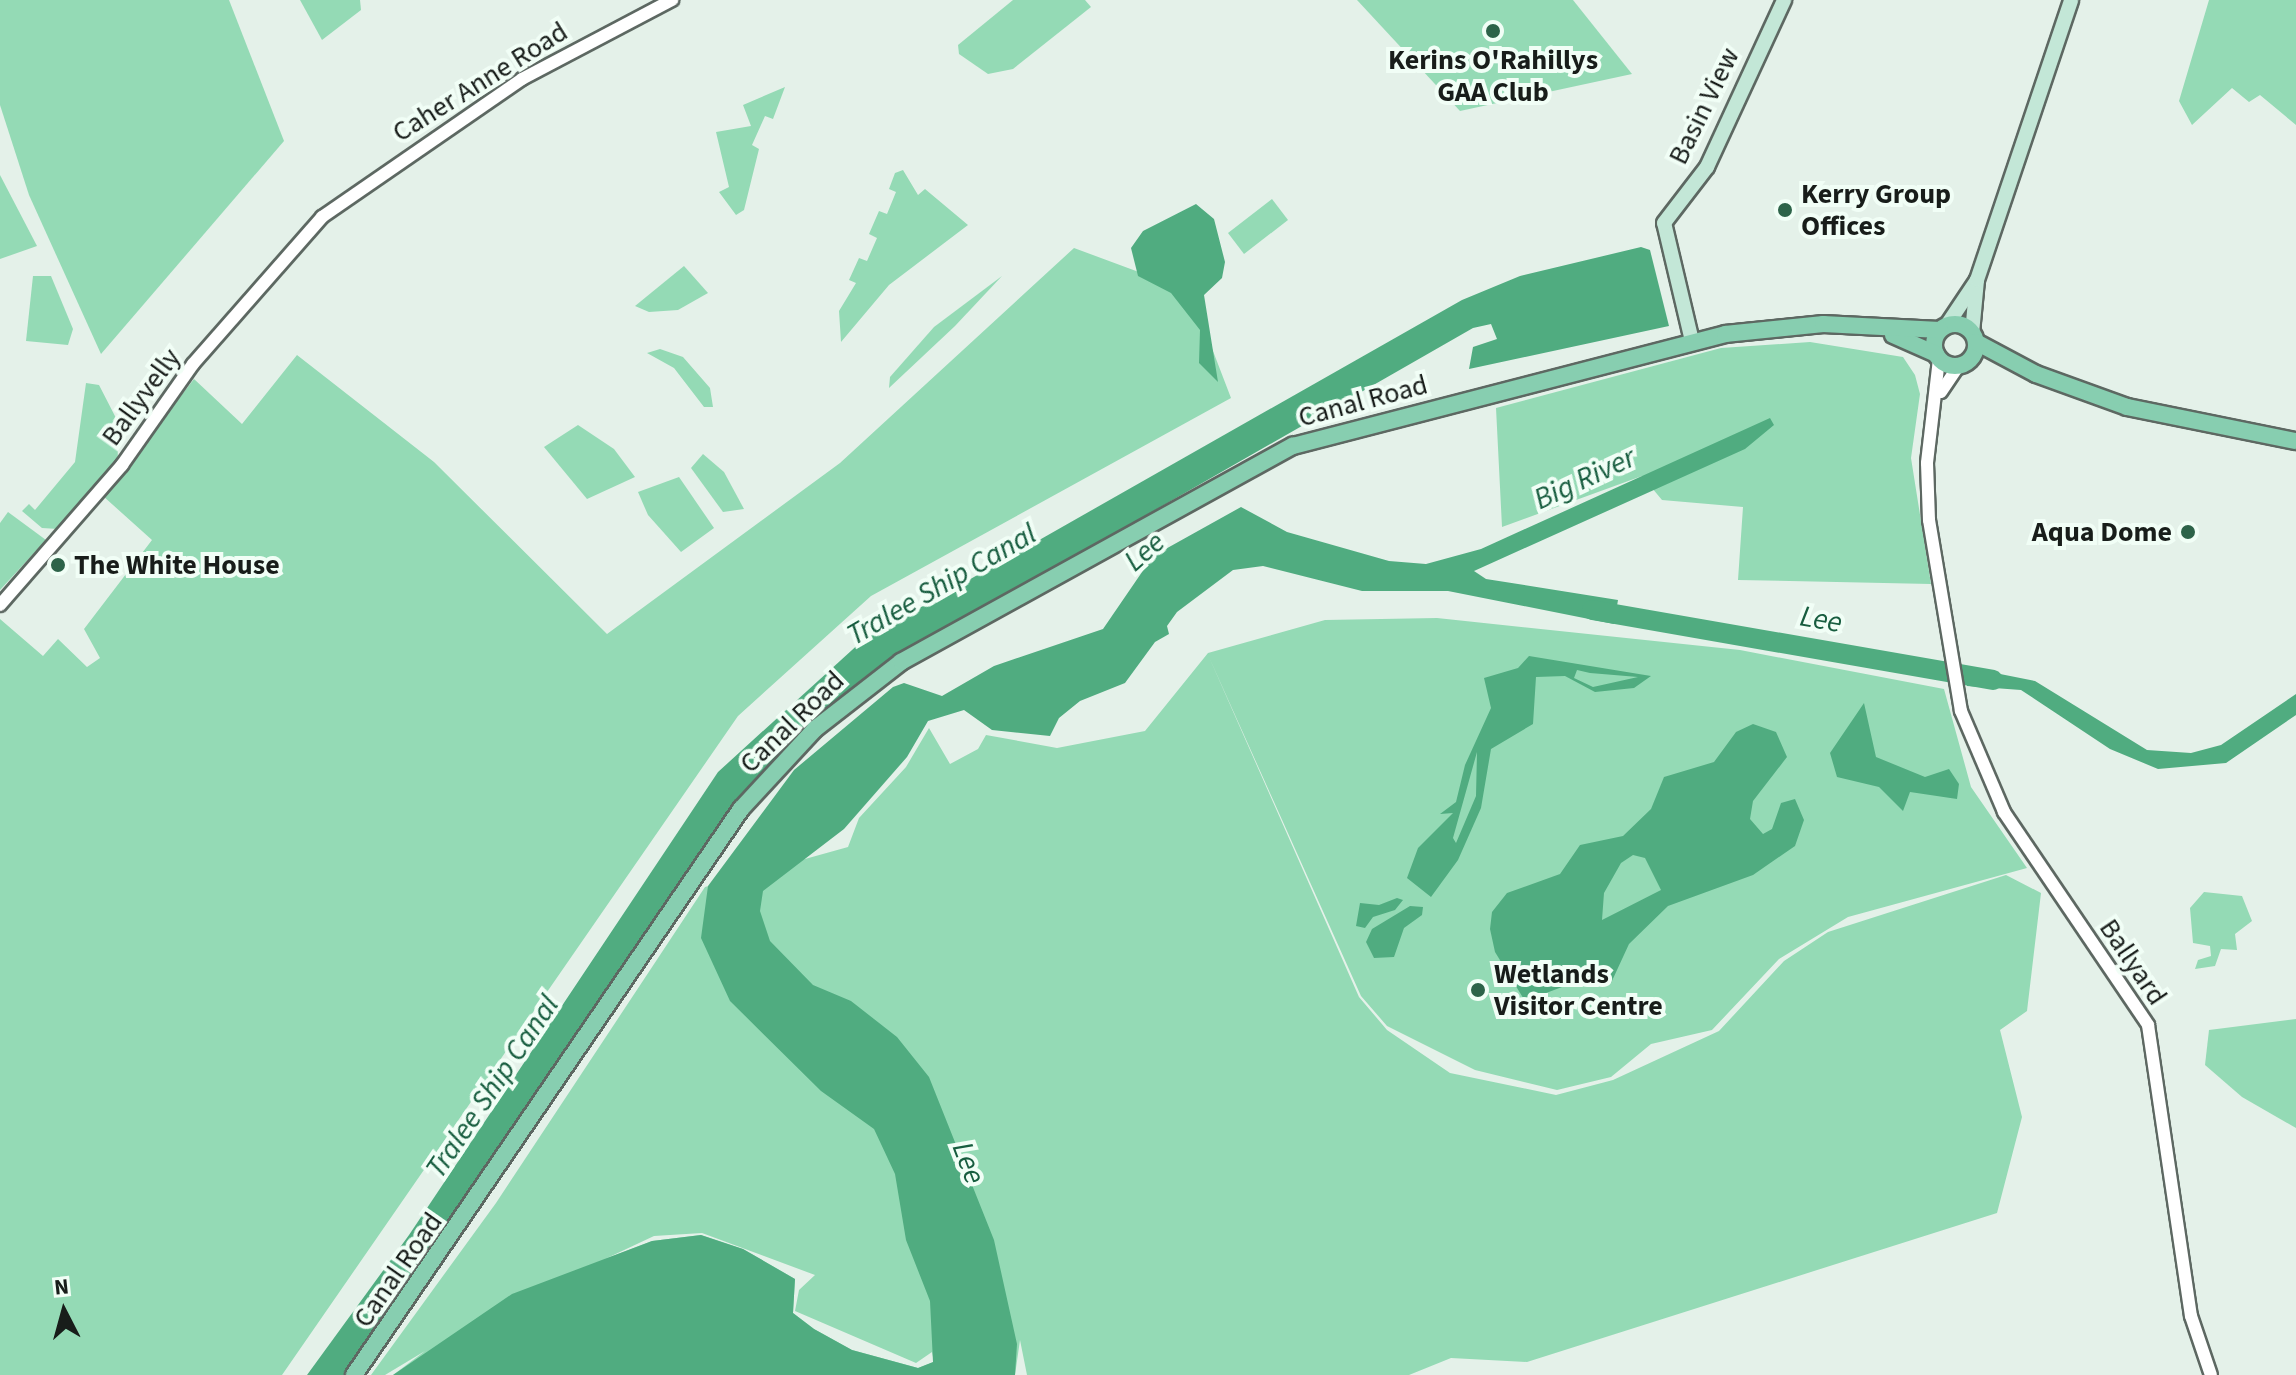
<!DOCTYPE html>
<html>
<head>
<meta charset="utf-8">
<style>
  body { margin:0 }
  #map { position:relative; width:2296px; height:1375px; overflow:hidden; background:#e4f1e9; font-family:"Source Sans 3",sans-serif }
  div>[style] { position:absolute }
  .green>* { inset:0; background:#94dab5 }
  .water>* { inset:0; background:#50ac80 }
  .river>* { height:20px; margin:-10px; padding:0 10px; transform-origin:10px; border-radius:10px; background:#50ac80 }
  .roads { filter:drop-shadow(2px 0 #5d6862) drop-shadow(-2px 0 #5d6862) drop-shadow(0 2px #5d6862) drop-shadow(0 -2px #5d6862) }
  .tertiary>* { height:12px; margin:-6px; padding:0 6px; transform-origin:6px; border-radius:6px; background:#fff }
  .secondary>* { height:14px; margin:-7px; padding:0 7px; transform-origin:7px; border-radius:7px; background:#c3e7d7 }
  .primary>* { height:16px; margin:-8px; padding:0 8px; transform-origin:8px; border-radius:8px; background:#87ceb0 }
  .primary>.ring { margin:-8px; padding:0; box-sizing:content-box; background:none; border:16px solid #87ceb0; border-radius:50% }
  .dots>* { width:22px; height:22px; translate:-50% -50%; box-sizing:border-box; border:4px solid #f1fef6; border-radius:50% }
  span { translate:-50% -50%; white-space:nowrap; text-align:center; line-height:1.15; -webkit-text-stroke:8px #f1fef6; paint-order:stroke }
  .poi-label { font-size:28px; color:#181d1a; font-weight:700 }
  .left { translate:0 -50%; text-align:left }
  .right { translate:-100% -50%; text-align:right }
  .street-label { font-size:28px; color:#181d1a }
  .water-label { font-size:30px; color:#175d3f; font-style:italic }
  .north { position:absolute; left:24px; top:1271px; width:80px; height:80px; -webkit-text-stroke:6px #f1fef6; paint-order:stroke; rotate:354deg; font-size:22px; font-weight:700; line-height:32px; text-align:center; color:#181d1a }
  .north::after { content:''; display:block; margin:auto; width:28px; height:36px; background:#181d1a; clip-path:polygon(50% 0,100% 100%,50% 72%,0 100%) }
</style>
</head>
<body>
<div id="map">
  <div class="green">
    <div style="clip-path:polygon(0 0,229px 0,284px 141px,101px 354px,29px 195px,0 105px)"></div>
    <div style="clip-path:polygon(300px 0,360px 0,361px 10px,322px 40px)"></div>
    <div style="clip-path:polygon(1013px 0,1085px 0,1091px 7px,1013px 69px,988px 74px,959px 54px,958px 45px)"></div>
    <div style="clip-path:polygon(1357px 0,1573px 0,1632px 74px,1460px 111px)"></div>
    <div style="clip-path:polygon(2209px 0,2296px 0,2296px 125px,2260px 95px,2249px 102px,2232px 88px,2192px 125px,2179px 101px)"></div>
    <div style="clip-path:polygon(785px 87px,773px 119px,765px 116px,752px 145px,759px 149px,744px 210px,736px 215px,719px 192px,729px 187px,716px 132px,751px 126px,743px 105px)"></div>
    <div style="clip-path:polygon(903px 170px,918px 195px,925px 189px,968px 225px,889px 285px,841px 342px,839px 311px,856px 283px,849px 280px,859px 258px,867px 261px,877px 238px,869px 234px,879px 211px,887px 214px,896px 192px,889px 189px,895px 173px)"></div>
    <div style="clip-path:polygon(0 175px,37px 246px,0 259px)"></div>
    <div style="clip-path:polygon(1272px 199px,1288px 220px,1244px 254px,1228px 233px)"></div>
    <div style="clip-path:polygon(1074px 248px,1190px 291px,1231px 398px,871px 596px,738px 716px,282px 1375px,0 1375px,0 619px,43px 656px,58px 639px,87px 667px,100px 658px,84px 629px,152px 540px,103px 496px,194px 379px,242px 424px,297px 355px,434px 462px,607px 634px,840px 463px)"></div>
    <div style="clip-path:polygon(684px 266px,708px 293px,678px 310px,649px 312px,635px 306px)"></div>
    <div style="clip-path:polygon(33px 276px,51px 276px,73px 329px,68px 345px,26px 341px)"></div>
    <div style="clip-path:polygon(1002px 276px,955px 326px,889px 388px,890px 377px,934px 327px)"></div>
    <div style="clip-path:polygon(1810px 342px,1903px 357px,1915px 375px,1920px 394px,1911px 458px,1931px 584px,1738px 580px,1743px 507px,1662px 500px,1642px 476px,1502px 527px,1496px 408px,1721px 348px)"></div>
    <div style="clip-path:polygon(660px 349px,683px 357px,710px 388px,713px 407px,704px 407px,674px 368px,647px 353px)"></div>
    <div style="clip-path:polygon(86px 383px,99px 385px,117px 420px,118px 464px,58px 529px,42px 528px,22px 511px,29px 504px,35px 510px,75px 462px)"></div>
    <div style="clip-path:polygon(578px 425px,614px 449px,635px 477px,587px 499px,544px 447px)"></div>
    <div style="clip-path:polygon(703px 454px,724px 472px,744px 509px,723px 512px,691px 468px)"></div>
    <div style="clip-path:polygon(679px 477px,714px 528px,681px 552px,648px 515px,638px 492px)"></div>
    <div style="clip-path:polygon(8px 512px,46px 540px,0 590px,0 523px)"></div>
    <div style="clip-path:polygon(evenodd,1437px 618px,1740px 650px,1944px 689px,1971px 787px,2027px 868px,1848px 917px,1779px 959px,1712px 1030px,1651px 1044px,1611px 1077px,1557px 1090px,1475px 1070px,1387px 1026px,1361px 996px,1209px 657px,1359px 997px,1387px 1030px,1450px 1073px,1556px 1095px,1613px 1080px,1719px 1031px,1784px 961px,1828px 932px,2006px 875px,2041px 893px,2027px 1011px,2000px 1030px,2022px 1117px,1997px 1213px,1527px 1362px,1451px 1358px,1409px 1375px,1027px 1375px,1020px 1340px,1015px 1375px,393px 1375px,425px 1351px,385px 1375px,371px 1375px,496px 1203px,705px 887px,848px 847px,859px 818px,906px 767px,929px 728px,950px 764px,978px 749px,986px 735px,1057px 748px,1145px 731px,1208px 653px,1325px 620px,1437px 618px,702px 1233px,815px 1275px,799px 1290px,795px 1311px,916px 1363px,932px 1352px,934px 1362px,918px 1368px,852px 1350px,814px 1329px,793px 1313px,795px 1279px,743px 1249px,701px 1235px,652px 1241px,605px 1259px,654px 1236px,702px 1233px)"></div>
    <div style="clip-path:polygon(2204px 892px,2242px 896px,2252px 921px,2235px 934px,2237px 950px,2221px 949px,2215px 966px,2195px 969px,2198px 960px,2211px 956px,2210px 946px,2193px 943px,2190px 908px)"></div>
    <div style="clip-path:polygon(2296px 1019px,2296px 1128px,2242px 1097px,2205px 1065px,2209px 1030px)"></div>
  </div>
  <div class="water">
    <div style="clip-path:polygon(1196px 204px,1214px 219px,1225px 262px,1222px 278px,1204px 295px,1218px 382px,1199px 363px,1200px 330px,1171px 293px,1138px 276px,1131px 248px,1143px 231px)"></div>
    <div style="clip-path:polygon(1641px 247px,1650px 250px,1669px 326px,1469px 369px,1473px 347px,1497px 339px,1491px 324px,1473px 328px,874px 671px,735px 804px,344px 1375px,307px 1375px,409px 1235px,718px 772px,863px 640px,1462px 300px,1520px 276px)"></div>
    <div style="clip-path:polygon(1770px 418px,1774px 425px,1745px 449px,1474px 571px,1486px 579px,1618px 600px,1614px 624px,1448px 591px,1362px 591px,1263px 566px,1233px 570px,1177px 612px,1167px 626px,1169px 634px,1155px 642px,1125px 683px,1080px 701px,1059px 718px,1050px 736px,992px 730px,964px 710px,928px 721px,907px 757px,844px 829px,763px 891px,760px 911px,770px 941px,813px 985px,851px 1001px,897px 1037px,929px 1077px,994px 1240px,1017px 1344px,1015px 1375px,393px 1375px,512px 1294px,652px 1241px,701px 1235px,743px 1249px,795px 1279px,793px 1313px,814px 1329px,852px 1350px,918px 1368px,933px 1362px,930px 1301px,906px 1240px,895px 1174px,874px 1129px,821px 1091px,730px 1001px,701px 938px,708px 886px,794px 770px,893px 687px,904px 683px,942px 696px,994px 666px,1103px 629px,1153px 556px,1241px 507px,1287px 532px,1389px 561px,1426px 564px,1481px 549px)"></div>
    <div style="clip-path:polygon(evenodd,1529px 656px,1651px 676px,1634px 688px,1595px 692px,1565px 676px,1536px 677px,1533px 724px,1491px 749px,1481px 808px,1458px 860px,1431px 897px,1407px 878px,1418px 848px,1453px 813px,1440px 814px,1456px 802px,1465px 765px,1491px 708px,1484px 678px,1518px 668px,1529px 656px,1577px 670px,1590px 673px,1638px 677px,1593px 687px,1574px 678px,1577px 670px,1529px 656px,1477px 752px,1476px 796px,1456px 843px,1453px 838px,1477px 752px)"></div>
    <div style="clip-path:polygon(1965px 667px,2035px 681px,2147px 750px,2191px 753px,2221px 745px,2296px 694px,2296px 715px,2226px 763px,2158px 769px,2110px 749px,2021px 690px,1967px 686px)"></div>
    <div style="clip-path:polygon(1864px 703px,1876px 757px,1925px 777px,1949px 769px,1959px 784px,1957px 799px,1910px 792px,1903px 811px,1879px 787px,1837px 777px,1830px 753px)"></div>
    <div style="clip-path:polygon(evenodd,1753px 724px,1776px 732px,1787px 757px,1753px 801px,1750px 819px,1763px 834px,1772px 829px,1781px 803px,1795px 799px,1804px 820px,1795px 846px,1753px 875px,1668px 906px,1629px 944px,1611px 983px,1562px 987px,1525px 1001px,1495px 952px,1490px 929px,1492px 912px,1507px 893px,1560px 874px,1580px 845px,1623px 836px,1651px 809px,1664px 777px,1714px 762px,1736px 732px,1753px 724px,1633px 855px,1645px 858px,1661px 890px,1602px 920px,1604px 893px,1621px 863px,1633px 855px)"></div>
    <div style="clip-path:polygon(1397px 898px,1403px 900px,1395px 910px,1373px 917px,1365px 928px,1356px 926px,1360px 903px,1379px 905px)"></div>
    <div style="clip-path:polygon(1410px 906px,1423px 907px,1422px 915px,1404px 928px,1394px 957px,1374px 958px,1366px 942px,1372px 929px)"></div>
  </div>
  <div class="river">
    <div style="left:1592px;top:610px;width:407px;rotate:9.9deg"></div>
  </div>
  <div class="roads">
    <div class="tertiary">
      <div style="left:1939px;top:359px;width:105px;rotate:96.6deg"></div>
      <div style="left:1927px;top:463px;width:57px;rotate:88deg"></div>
      <div style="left:1929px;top:520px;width:194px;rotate:80.5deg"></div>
      <div style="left:1961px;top:711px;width:110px;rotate:66.9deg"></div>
      <div style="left:2004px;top:812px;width:257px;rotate:55.9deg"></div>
      <div style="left:2148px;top:1025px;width:294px;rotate:81.6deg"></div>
      <div style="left:2191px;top:1316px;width:62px;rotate:71.3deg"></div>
      <div style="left:1941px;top:392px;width:32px;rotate:-56deg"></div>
      <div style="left:0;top:605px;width:186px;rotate:-48.9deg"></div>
      <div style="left:122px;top:465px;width:123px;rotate:-54.9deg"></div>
      <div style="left:193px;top:364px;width:196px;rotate:-48.7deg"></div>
      <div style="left:322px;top:217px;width:243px;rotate:-34.6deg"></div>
      <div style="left:522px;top:79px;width:170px;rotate:-27.8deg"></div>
    </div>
    <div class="secondary">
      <div style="left:1947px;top:325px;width:54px;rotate:-56.3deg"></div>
      <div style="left:1972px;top:333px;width:53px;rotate:-84.6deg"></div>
      <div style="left:1977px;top:280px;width:295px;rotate:-71.4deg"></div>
      <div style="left:1692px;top:341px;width:121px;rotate:-103.3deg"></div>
      <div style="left:1664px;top:223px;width:71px;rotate:-52.5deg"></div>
      <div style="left:1707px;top:167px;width:184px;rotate:-65.2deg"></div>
    </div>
    <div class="primary">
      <div class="ring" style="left:1934px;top:324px;width:26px;height:26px"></div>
      <div style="left:1893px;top:335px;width:47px;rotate:23.8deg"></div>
      <div style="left:1976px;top:342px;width:68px;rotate:28.1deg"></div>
      <div style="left:2036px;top:374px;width:97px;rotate:19.9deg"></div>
      <div style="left:2127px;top:407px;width:172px;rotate:11.4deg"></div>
      <div style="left:354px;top:1375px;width:686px;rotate:-55.64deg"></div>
      <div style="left:741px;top:809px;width:109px;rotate:-47.2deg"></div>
      <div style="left:815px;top:729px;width:109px;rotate:-37.9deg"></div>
      <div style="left:901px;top:662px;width:448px;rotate:-28.9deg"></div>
      <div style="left:1293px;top:446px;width:446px;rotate:-14.5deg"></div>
      <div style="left:1725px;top:334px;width:99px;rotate:-5.8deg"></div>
      <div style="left:1823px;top:324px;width:117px;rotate:2.9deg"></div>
    </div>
  </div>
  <div class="dots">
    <div style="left:1493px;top:31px;background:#2d6349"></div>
    <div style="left:1785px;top:210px;background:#2d6349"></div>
    <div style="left:2188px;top:532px;background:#2d6349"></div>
    <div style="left:58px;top:565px;background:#2d6349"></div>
    <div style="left:1478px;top:990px;background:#2d6349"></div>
  </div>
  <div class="poi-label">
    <span style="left:1493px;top:76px">Kerins O'Rahillys<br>GAA Club</span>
    <span class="left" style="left:1801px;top:210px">Kerry Group<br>Offices</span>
    <span class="right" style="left:2172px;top:532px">Aqua Dome</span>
    <span class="left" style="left:74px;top:565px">The White House</span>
    <span class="left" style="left:1494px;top:990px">Wetlands<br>Visitor Centre</span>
  </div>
  <div class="street-label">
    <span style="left:480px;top:82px;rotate:-32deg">Caher Anne Road</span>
    <span style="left:1704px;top:106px;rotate:-64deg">Basin View</span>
    <span style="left:141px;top:397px;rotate:-54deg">Ballyvelly</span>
    <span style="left:1363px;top:401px;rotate:-15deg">Canal Road</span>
    <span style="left:792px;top:722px;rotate:-44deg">Canal Road</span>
    <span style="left:2133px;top:962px;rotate:56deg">Ballyard</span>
    <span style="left:398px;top:1270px;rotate:-55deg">Canal Road</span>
  </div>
  <div class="water-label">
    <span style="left:1585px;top:479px;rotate:-25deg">Big River</span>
    <span style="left:1145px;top:552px;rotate:-41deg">Lee</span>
    <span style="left:942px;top:585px;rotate:-30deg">Tralee Ship Canal</span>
    <span style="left:1821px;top:620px;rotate:10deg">Lee</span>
    <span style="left:493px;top:1087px;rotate:-56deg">Tralee Ship Canal</span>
    <span style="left:968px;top:1163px;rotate:69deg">Lee</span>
  </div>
  <div class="north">N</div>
</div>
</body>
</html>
